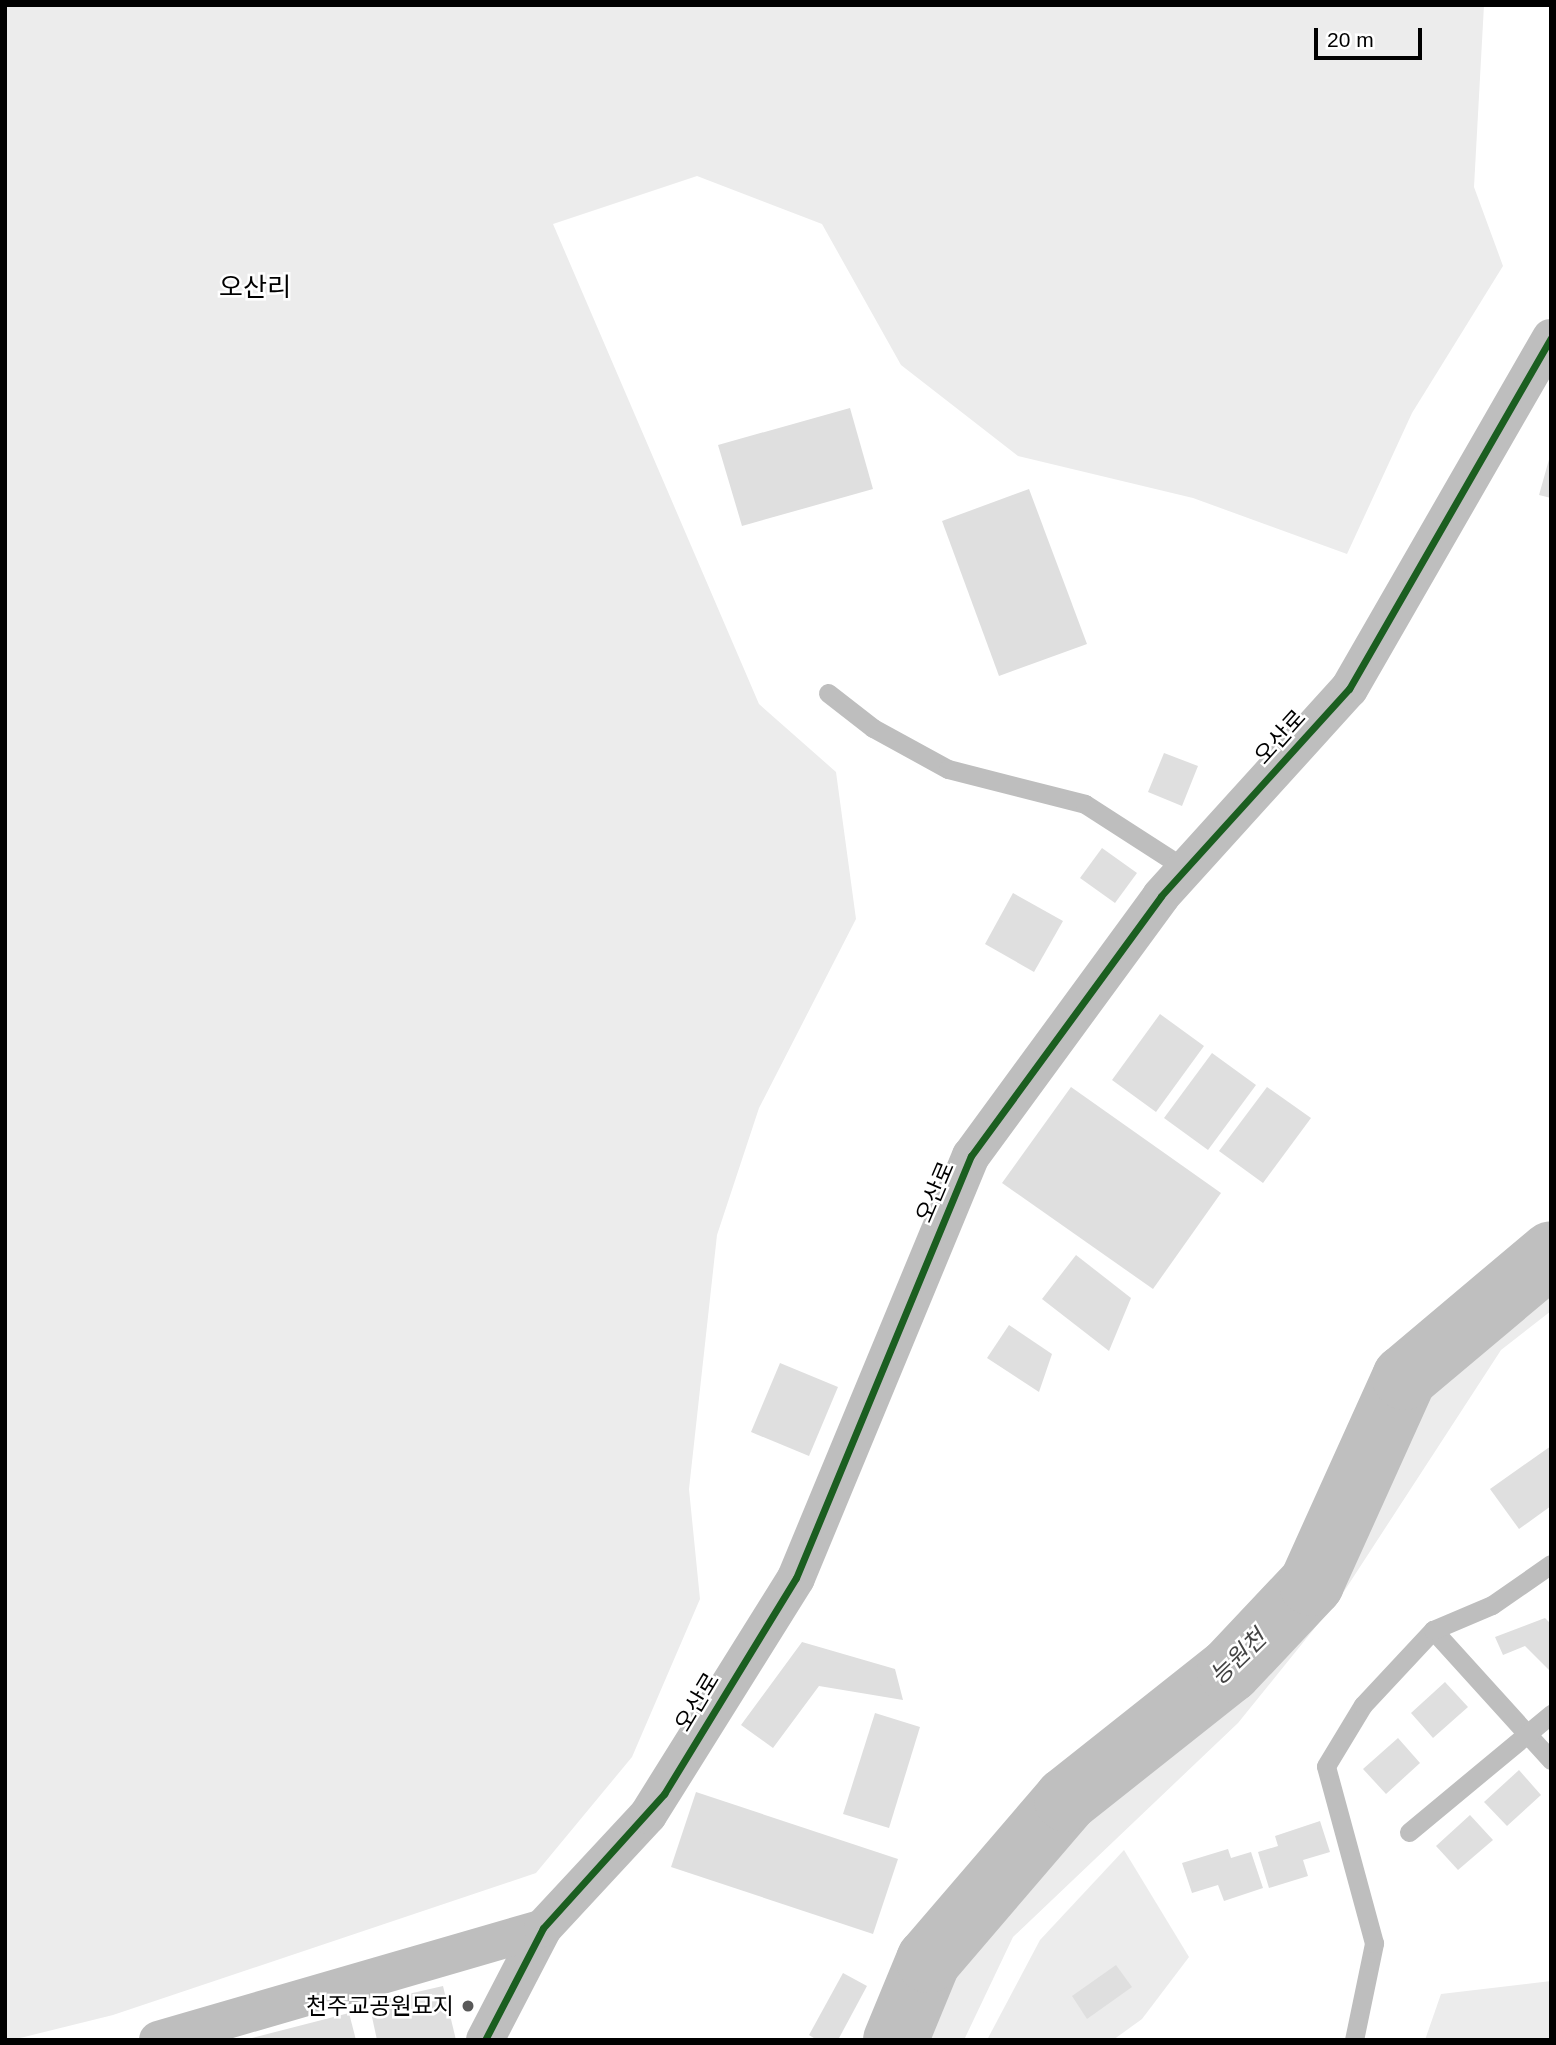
<!DOCTYPE html>
<html>
<head>
<meta charset="utf-8">
<style>
  body { margin:0 }
  #map { position:relative; width:1556px; height:2045px; overflow:hidden; background:#fff; font-family:Arial,"Noto Sans KR",sans-serif }
  div>[style] { position:absolute }
  .green>* { inset:0; background:#ececec }
  .river>* { height:65px; margin:-32.5px; padding:0 32.5px; transform-origin:32.5px; border-radius:32.5px; background:#bfbfbf }
  .building>* { inset:0; background:#dfdfdf }
  .service>* { height:19px; margin:-9.5px; padding:0 9.5px; transform-origin:9.5px; border-radius:9.5px; background:#bebebe }
  .minor>* { height:38px; margin:-19px; padding:0 19px; transform-origin:19px; border-radius:19px; background:#bebebe }
  .tertiary>* { height:38px; margin:-19px; padding:0 19px; transform-origin:19px; border-radius:19px; background:#bebebe }
  .cycleway>* { height:7px; margin:-3.5px; padding:0 3.5px; transform-origin:3.5px; border-radius:3.5px; background:#1b5e20 }
  .dots>* { width:19px; height:19px; translate:-50% -50%; box-sizing:border-box; border:4px solid #fff; border-radius:50% }
  span { translate:-50% -50%; white-space:nowrap; text-align:center; line-height:1.15; -webkit-text-stroke:5px #fff; paint-order:stroke }
  .street-label { font-size:23px; color:#000 }
  .poi-label { font-size:23px; color:#000 }
  .right { translate:-100% -50%; text-align:right }
  .water-label { font-size:24px; color:#444; font-style:italic }
  .quarter-label { font-size:26px; color:#000 }
  .frame { position:absolute; inset:0; border:7px solid #000; pointer-events:none }
  .scale { position:absolute; left:1314px; top:28px; width:108px; height:32px; box-sizing:border-box; border:4px solid #000; border-top:0; padding-left:9px; font-size:21px; line-height:24px; white-space:nowrap; color:#000; -webkit-text-stroke:5px #fff; paint-order:stroke }
</style>
</head>
<body>
<div id="map">
  <div class="green">
    <div style="clip-path:polygon(5px 5px,1484px 5px,1474px 187px,1503px 266px,1412px 413px,1347px 554px,1193px 498px,1018px 456px,901px 365px,822px 224px,697px 176px,553px 224px,759px 704px,836px 772px,856px 919px,759px 1108px,717px 1235px,689px 1489px,700px 1599px,632px 1757px,536px 1873px,113px 2015px,12px 2040px,5px 2040px)"></div>
    <div style="clip-path:polygon(1551px 1230px,1551px 1247px,1399px 1373px,1309px 1581px,1227px 1668px,1065px 1797px,923px 1958px,891px 2040px,867px 2040px,919px 1953px,1059px 1796px,1219px 1667px,1303px 1579px,1367px 1414px,1395px 1365px)"></div>
    <div style="clip-path:polygon(1551px 1262px,1551px 1311px,1501px 1350px,1343px 1593px,1238px 1723px,1013px 1937px,964px 2040px,908px 2040px,932px 1971px,1071px 1808px,1234px 1678px,1320px 1586px,1413px 1381px)"></div>
    <div style="clip-path:polygon(1124px 1850px,1189px 1957px,1142px 2019px,1113px 2040px,987px 2040px,1040px 1940px)"></div>
    <div style="clip-path:polygon(1551px 1981px,1551px 2040px,1425px 2040px,1441px 1994px)"></div>
  </div>
  <div class="river">
    <div style="left:895px;top:2040px;width:87px;rotate:-67.6deg"></div>
    <div style="left:928px;top:1960px;width:212px;rotate:-49.4deg"></div>
    <div style="left:1066px;top:1799px;width:208px;rotate:-38.4deg"></div>
    <div style="left:1229px;top:1670px;width:120px;rotate:-46.7deg"></div>
    <div style="left:1311px;top:1583px;width:226px;rotate:-65.7deg"></div>
    <div style="left:1404px;top:1377px;width:192px;rotate:-40.1deg"></div>
  </div>
  <div class="building">
    <div style="clip-path:polygon(850px 408px,873px 489px,742px 526px,718px 445px)"></div>
    <div style="clip-path:polygon(1550px 456px,1551px 456px,1551px 498px,1539px 495px)"></div>
    <div style="clip-path:polygon(1029px 489px,1087px 644px,999px 676px,942px 521px)"></div>
    <div style="clip-path:polygon(1164px 753px,1198px 766px,1182px 806px,1148px 792px)"></div>
    <div style="clip-path:polygon(1102px 848px,1137px 873px,1115px 903px,1080px 878px)"></div>
    <div style="clip-path:polygon(1013px 893px,1063px 921px,1034px 972px,985px 944px)"></div>
    <div style="clip-path:polygon(1160px 1014px,1204px 1046px,1156px 1112px,1112px 1080px)"></div>
    <div style="clip-path:polygon(1212px 1053px,1256px 1085px,1208px 1150px,1164px 1118px)"></div>
    <div style="clip-path:polygon(1071px 1087px,1221px 1193px,1153px 1289px,1002px 1183px)"></div>
    <div style="clip-path:polygon(1267px 1087px,1311px 1118px,1263px 1183px,1219px 1151px)"></div>
    <div style="clip-path:polygon(1076px 1255px,1131px 1298px,1109px 1351px,1042px 1299px)"></div>
    <div style="clip-path:polygon(1009px 1325px,1052px 1354px,1039px 1392px,987px 1358px)"></div>
    <div style="clip-path:polygon(780px 1363px,838px 1387px,809px 1456px,751px 1432px)"></div>
    <div style="clip-path:polygon(1551px 1446px,1551px 1506px,1519px 1529px,1490px 1489px)"></div>
    <div style="clip-path:polygon(1545px 1618px,1551px 1624px,1551px 1672px,1525px 1646px,1503px 1655px,1495px 1637px)"></div>
    <div style="clip-path:polygon(802px 1642px,895px 1669px,903px 1700px,819px 1686px,773px 1748px,741px 1725px)"></div>
    <div style="clip-path:polygon(1445px 1682px,1468px 1707px,1433px 1738px,1411px 1713px)"></div>
    <div style="clip-path:polygon(875px 1713px,920px 1727px,889px 1828px,843px 1814px)"></div>
    <div style="clip-path:polygon(1398px 1738px,1420px 1763px,1386px 1794px,1363px 1769px)"></div>
    <div style="clip-path:polygon(1519px 1770px,1541px 1795px,1507px 1826px,1484px 1802px)"></div>
    <div style="clip-path:polygon(696px 1792px,898px 1859px,873px 1934px,671px 1867px)"></div>
    <div style="clip-path:polygon(1470px 1815px,1493px 1840px,1458px 1870px,1436px 1846px)"></div>
    <div style="clip-path:polygon(1320px 1821px,1330px 1852px,1303px 1860px,1308px 1876px,1269px 1888px,1258px 1852px,1278px 1846px,1275px 1836px)"></div>
    <div style="clip-path:polygon(1228px 1849px,1231px 1858px,1251px 1852px,1263px 1888px,1224px 1901px,1218px 1885px,1192px 1893px,1182px 1863px)"></div>
    <div style="clip-path:polygon(1116px 1965px,1132px 1987px,1087px 2019px,1072px 1996px)"></div>
    <div style="clip-path:polygon(843px 1973px,867px 1986px,838px 2040px,817px 2040px,809px 2035px)"></div>
    <div style="clip-path:polygon(443px 1986px,456px 2040px,377px 2040px,369px 2003px)"></div>
    <div style="clip-path:polygon(349px 2013px,356px 2040px,248px 2040px,248px 2039px)"></div>
  </div>
  <div class="service">
    <div style="left:828px;top:693px;width:57px;rotate:37.9deg"></div>
    <div style="left:873px;top:728px;width:85px;rotate:28.7deg"></div>
    <div style="left:948px;top:769px;width:141px;rotate:14.3deg"></div>
    <div style="left:1085px;top:804px;width:120px;rotate:32.8deg"></div>
    <div style="left:1433px;top:1630px;width:176px;rotate:47.8deg"></div>
    <div style="left:1409px;top:1832px;width:185px;rotate:-39.7deg"></div>
    <div style="left:1354px;top:2040px;width:99px;rotate:-78.3deg"></div>
    <div style="left:1374px;top:1943px;width:183px;rotate:-105.2deg"></div>
    <div style="left:1326px;top:1766px;width:71px;rotate:-58.8deg"></div>
    <div style="left:1363px;top:1705px;width:103px;rotate:-47deg"></div>
    <div style="left:1433px;top:1630px;width:64px;rotate:-23deg"></div>
    <div style="left:1492px;top:1605px;width:72px;rotate:-34.8deg"></div>
  </div>
  <div class="minor">
    <div style="left:485px;top:2040px;width:126px;rotate:-62.6deg"></div>
  </div>
  <div class="tertiary">
    <div style="left:158px;top:2040px;width:401px;rotate:-16.2deg"></div>
    <div style="left:543px;top:1928px;width:154px;rotate:-47.1deg"></div>
    <div style="left:648px;top:1815px;width:279px;rotate:-58deg"></div>
    <div style="left:796px;top:1578px;width:457px;rotate:-67.5deg"></div>
    <div style="left:971px;top:1156px;width:322px;rotate:-53.8deg"></div>
    <div style="left:1161px;top:896px;width:280px;rotate:-47.8deg"></div>
    <div style="left:1349px;top:689px;width:405px;rotate:-60.1deg"></div>
  </div>
  <div class="cycleway">
    <div style="left:485px;top:2040px;width:126px;rotate:-62.6deg"></div>
    <div style="left:543px;top:1928px;width:181px;rotate:-47.9deg"></div>
    <div style="left:664px;top:1794px;width:253px;rotate:-58.6deg"></div>
    <div style="left:796px;top:1578px;width:457px;rotate:-67.5deg"></div>
    <div style="left:971px;top:1156px;width:322px;rotate:-53.8deg"></div>
    <div style="left:1161px;top:896px;width:280px;rotate:-47.8deg"></div>
    <div style="left:1349px;top:689px;width:405px;rotate:-60.1deg"></div>
  </div>
  <div class="dots">
    <div style="left:468px;top:2006px;background:#595959"></div>
  </div>
  <div class="street-label">
    <span style="left:1280px;top:737px;rotate:-48deg">오산로</span>
    <span style="left:935px;top:1192px;rotate:-67deg">오산로</span>
    <span style="left:697px;top:1702px;rotate:-59deg">오산로</span>
  </div>
  <div class="poi-label">
    <span class="right" style="left:454px;top:2006px">천주교공원묘지</span>
  </div>
  <div class="water-label">
    <span style="left:1238px;top:1657px;rotate:-44deg">능원천</span>
  </div>
  <div class="quarter-label">
    <span style="left:255px;top:288px">오산리</span>
  </div>
  <div class="frame"></div>
  <div class="scale">20 m</div>
</div>
</body>
</html>
